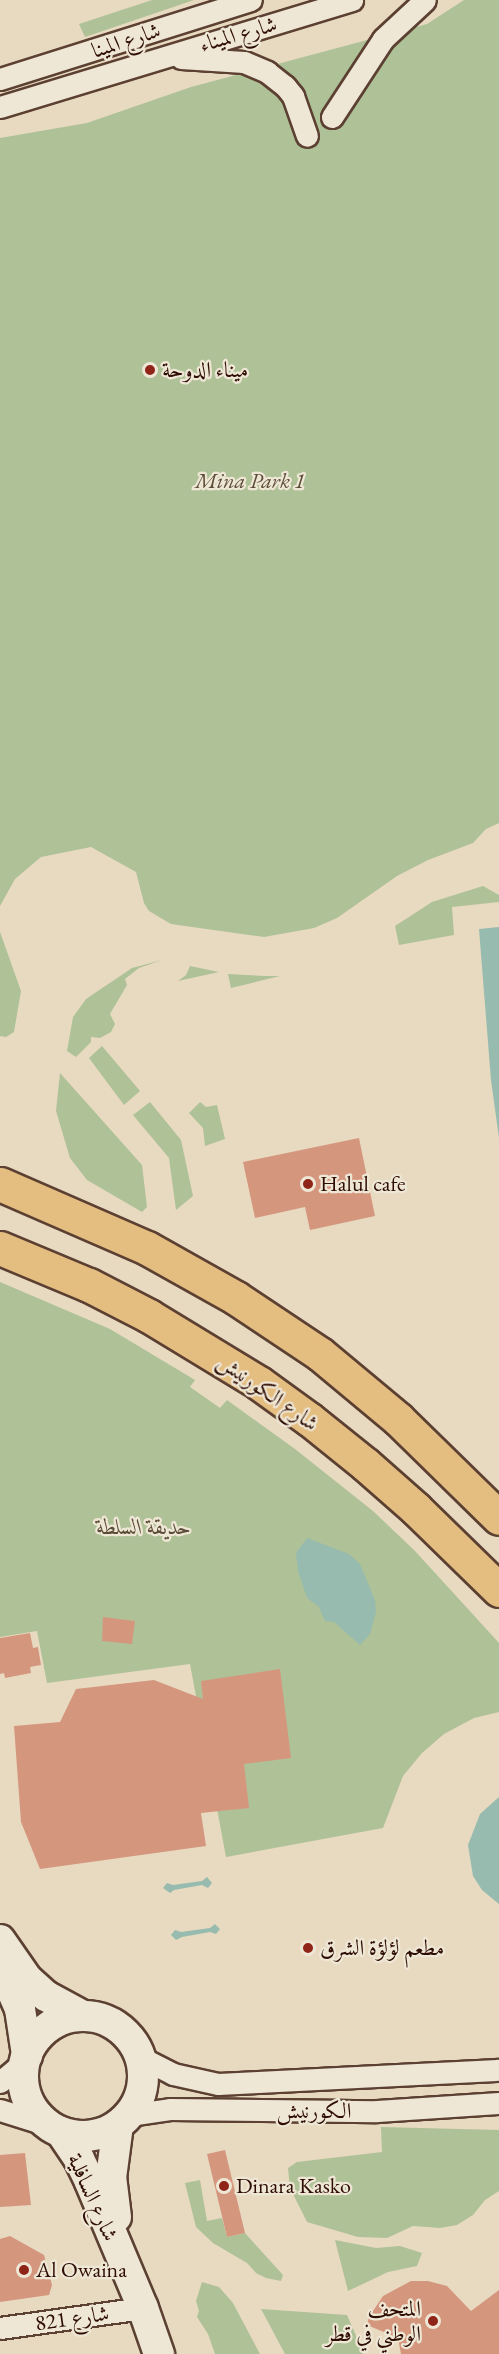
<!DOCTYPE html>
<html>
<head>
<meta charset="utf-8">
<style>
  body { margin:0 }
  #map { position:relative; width:499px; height:2354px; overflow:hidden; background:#e7dac0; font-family:"EB Garamond",Amiri,serif }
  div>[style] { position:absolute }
  .green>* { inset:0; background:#afc197 }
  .water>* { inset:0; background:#97bbae }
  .building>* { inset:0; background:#d5967e }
  .roads { filter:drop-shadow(2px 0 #5c4032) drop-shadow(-2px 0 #5c4032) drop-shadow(0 2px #5c4032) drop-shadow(0 -2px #5c4032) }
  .street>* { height:21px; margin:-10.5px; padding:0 10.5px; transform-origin:10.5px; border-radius:10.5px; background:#efe7d6 }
  .secondary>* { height:30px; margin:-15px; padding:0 15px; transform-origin:15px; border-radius:15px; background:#efe7d6 }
  .secondary>.ring { margin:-15px; padding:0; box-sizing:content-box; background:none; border:30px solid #efe7d6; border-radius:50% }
  .highway>* { height:33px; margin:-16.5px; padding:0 16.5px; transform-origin:16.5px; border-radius:16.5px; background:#e4bd80 }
  .dots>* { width:16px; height:16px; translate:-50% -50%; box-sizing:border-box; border:3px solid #efe7d6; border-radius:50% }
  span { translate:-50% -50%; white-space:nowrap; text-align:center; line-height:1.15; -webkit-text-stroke:4.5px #efe7d6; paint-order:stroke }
  .street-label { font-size:22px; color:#2e0d02 }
  .poi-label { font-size:22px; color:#2e0d02 }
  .left { translate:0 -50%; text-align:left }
  .right { translate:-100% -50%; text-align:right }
  .park-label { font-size:22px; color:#5b4c36; font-style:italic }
</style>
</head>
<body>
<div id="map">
  <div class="green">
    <div style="clip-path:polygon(152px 0,194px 0,85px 37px,79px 24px)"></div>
    <div style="clip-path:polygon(464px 0,499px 0,499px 823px,486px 829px,473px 843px,428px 860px,397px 876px,337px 918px,314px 928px,264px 937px,171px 924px,149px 911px,144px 903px,136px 872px,91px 847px,41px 857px,15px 879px,0 906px,0 138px,87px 123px,191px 87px,427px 24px)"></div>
    <div style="clip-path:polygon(483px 886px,499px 895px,499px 902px,452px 907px,454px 935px,399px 945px,395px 926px,432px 902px)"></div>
    <div style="clip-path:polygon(0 932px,21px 991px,14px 1032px,6px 1037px,0 1036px)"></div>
    <div style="clip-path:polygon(162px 960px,139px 968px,125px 979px,127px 985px,110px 1014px,115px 1024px,111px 1032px,100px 1038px,91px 1037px,91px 1042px,76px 1057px,67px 1051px,73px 1017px,86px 999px,132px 968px)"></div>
    <div style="clip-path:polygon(190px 966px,219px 972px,178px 981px,186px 975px)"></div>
    <div style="clip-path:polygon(228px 974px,265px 976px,280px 976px,231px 988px)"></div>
    <div style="clip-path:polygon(102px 1046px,140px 1091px,124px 1105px,89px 1058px)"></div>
    <div style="clip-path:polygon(60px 1073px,142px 1165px,147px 1207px,142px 1212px,87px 1180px,70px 1158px,56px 1111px)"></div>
    <div style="clip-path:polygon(150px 1102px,181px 1140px,193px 1196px,176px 1210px,169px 1158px,133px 1115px)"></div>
    <div style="clip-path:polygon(200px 1102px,206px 1107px,217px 1105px,225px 1139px,205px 1146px,203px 1128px,189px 1113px)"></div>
    <div style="clip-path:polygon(0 1282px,110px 1329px,195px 1380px,190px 1387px,220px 1408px,227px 1400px,295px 1449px,373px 1511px,415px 1551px,499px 1643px,499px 1712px,474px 1718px,444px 1734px,422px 1753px,403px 1776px,383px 1828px,226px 1857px,190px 1664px,47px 1683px,37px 1631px,0 1637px)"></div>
    <div style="clip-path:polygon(381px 2127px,499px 2130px,499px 2191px,485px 2200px,473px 2215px,457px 2225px,440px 2228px,413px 2226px,387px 2238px,358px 2237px,307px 2222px,290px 2188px,288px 2168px,297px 2162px,382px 2152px)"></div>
    <div style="clip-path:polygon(200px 2180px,207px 2221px,222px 2218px,227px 2237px,245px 2233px,283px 2275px,281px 2281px,266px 2278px,256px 2273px,247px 2263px,213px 2243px,196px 2227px,185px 2183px)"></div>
    <div style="clip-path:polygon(335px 2240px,376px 2248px,400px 2246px,422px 2253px,417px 2266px,388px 2272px,348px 2291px)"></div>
    <div style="clip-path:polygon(202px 2282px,219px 2287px,233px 2303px,260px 2354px,215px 2354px,208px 2334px,197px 2317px,199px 2311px,196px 2301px)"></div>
    <div style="clip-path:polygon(261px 2309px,347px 2315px,364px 2354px,285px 2354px)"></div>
  </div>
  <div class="water">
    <div style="clip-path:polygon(499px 927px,499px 1138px,491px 1080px,479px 929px)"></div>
    <div style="clip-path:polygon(307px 1538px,349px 1554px,360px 1564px,375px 1600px,376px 1612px,370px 1634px,360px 1645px,334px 1622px,325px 1621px,319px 1607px,307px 1598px,298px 1571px,296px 1553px)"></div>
    <div style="clip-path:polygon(499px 1797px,499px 1904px,482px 1890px,473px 1876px,468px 1845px,480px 1814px)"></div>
    <div style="clip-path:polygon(207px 1877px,212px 1883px,208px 1888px,202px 1885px,174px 1890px,170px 1893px,163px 1888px,167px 1883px,173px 1885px,202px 1881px)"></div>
    <div style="clip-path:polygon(215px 1924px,220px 1929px,216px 1934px,210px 1932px,182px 1937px,176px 1940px,171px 1935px,175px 1930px,181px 1932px,210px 1928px)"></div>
  </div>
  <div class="building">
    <div style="clip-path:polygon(359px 1138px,375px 1216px,310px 1230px,305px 1207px,255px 1218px,243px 1162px)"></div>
    <div style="clip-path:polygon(103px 1617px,135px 1621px,132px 1644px,102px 1641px)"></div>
    <div style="clip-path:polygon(30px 1633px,33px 1648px,38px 1647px,41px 1665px,30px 1667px,31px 1673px,5px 1678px,4px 1673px,0 1674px,0 1638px)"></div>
    <div style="clip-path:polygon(280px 1669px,291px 1758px,244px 1764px,249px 1808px,201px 1813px,206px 1846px,40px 1869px,21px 1822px,14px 1726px,60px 1722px,76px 1689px,154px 1680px,203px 1699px,201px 1681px)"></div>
    <div style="clip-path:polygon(225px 2150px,245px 2233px,227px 2237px,207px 2154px)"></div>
    <div style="clip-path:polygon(25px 2153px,31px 2205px,0 2207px,0 2155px)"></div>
    <div style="clip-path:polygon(10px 2236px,44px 2255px,52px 2285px,49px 2295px,0 2302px,0 2239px)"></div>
    <div style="clip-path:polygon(411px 2281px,428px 2281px,447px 2286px,471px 2311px,499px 2290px,499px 2354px,401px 2354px,398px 2338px,367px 2325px,369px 2317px,383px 2296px)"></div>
  </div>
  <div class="roads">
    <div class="street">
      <div style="left:181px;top:58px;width:63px;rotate:3.6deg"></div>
      <div style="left:244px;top:62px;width:25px;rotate:23deg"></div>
      <div style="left:267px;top:72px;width:23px;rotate:38deg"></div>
      <div style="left:285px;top:86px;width:13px;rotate:51deg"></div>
      <div style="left:293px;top:96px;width:42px;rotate:70.7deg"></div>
      <div style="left:0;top:79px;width:263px;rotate:-17.5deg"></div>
      <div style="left:0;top:107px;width:368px;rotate:-16.9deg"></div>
      <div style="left:332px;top:117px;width:93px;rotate:-56.8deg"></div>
      <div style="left:383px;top:39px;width:57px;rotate:-42.9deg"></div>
      <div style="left:140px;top:2057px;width:37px;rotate:27deg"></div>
      <div style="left:173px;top:2074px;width:46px;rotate:12.5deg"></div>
      <div style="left:218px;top:2084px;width:281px;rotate:-2.9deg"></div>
      <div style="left:0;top:2082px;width:31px;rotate:-40deg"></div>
      <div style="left:0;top:2110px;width:50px;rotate:17.4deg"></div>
      <div style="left:129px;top:2115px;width:41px;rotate:-8.3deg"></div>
      <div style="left:170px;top:2109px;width:207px;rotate:0.6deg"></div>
      <div style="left:377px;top:2111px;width:122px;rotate:-3.8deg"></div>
      <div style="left:0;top:2328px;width:144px;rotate:-8deg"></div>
    </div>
    <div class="secondary">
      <div style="left:0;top:1940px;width:47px;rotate:55.3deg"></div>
      <div style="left:27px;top:1979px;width:25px;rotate:42deg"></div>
      <div style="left:46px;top:1996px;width:42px;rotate:28.4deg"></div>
      <div style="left:0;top:1963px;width:50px;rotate:66.5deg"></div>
      <div style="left:20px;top:2009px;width:47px;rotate:81.3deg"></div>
      <div class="ring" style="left:23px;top:2016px;width:90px;height:90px"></div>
      <div style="left:61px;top:2132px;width:32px;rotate:56deg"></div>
      <div style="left:79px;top:2159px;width:25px;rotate:64deg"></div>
      <div style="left:90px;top:2182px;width:137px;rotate:67.2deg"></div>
      <div style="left:143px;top:2308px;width:49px;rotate:70.8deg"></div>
      <div style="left:116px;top:2217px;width:39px;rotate:-97deg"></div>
      <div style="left:111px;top:2178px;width:53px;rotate:-82.5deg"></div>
    </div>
    <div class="highway">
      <div style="left:0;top:1184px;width:160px;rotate:23.5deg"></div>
      <div style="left:147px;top:1248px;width:102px;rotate:29.3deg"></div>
      <div style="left:236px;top:1298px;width:101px;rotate:33.7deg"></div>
      <div style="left:320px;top:1354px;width:102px;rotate:39.8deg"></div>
      <div style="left:398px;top:1419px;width:141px;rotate:44.4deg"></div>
      <div style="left:0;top:1248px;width:96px;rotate:22.6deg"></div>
      <div style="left:89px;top:1285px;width:68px;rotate:27.3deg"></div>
      <div style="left:149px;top:1316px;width:129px;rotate:31.3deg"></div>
      <div style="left:259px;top:1383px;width:62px;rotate:35.8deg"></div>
      <div style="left:309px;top:1419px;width:72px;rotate:38.8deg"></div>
      <div style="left:365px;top:1464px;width:68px;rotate:41.4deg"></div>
      <div style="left:416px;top:1509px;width:116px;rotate:44.3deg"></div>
    </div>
  </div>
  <div class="dots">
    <div style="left:150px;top:370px;background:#8f2418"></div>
    <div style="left:308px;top:1184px;background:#8f2418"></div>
    <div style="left:308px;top:1948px;background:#8f2418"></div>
    <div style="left:224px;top:2186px;background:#8f2418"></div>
    <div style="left:24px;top:2270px;background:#8f2418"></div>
    <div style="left:433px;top:2321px;background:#8f2418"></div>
  </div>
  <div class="street-label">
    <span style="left:238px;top:34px;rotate:-16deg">شارع الميناء</span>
    <span style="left:126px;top:40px;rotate:-18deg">شارع المينا</span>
    <span style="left:268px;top:1392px;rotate:35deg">شارع الكورنيش</span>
    <span style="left:314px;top:2111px">الكورنيش</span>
    <span style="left:93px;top:2197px;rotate:66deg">شارع السافلية</span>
    <span style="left:72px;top:2318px;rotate:-8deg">شارع 821</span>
  </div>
  <div class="poi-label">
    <span class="left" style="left:162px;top:370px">ميناء الدوحة</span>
    <span class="left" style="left:320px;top:1184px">Halul cafe</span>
    <span class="left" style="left:320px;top:1948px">مطعم لؤلؤة الشرق</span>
    <span class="left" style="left:236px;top:2186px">Dinara Kasko</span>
    <span class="left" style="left:36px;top:2270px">Al Owaina</span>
    <span class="right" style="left:421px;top:2321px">المتحف<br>الوطني في قطر</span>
  </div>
  <div class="park-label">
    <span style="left:250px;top:481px">Mina Park 1</span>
    <span style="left:144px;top:1527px">حديقة السلطة</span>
  </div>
</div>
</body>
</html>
